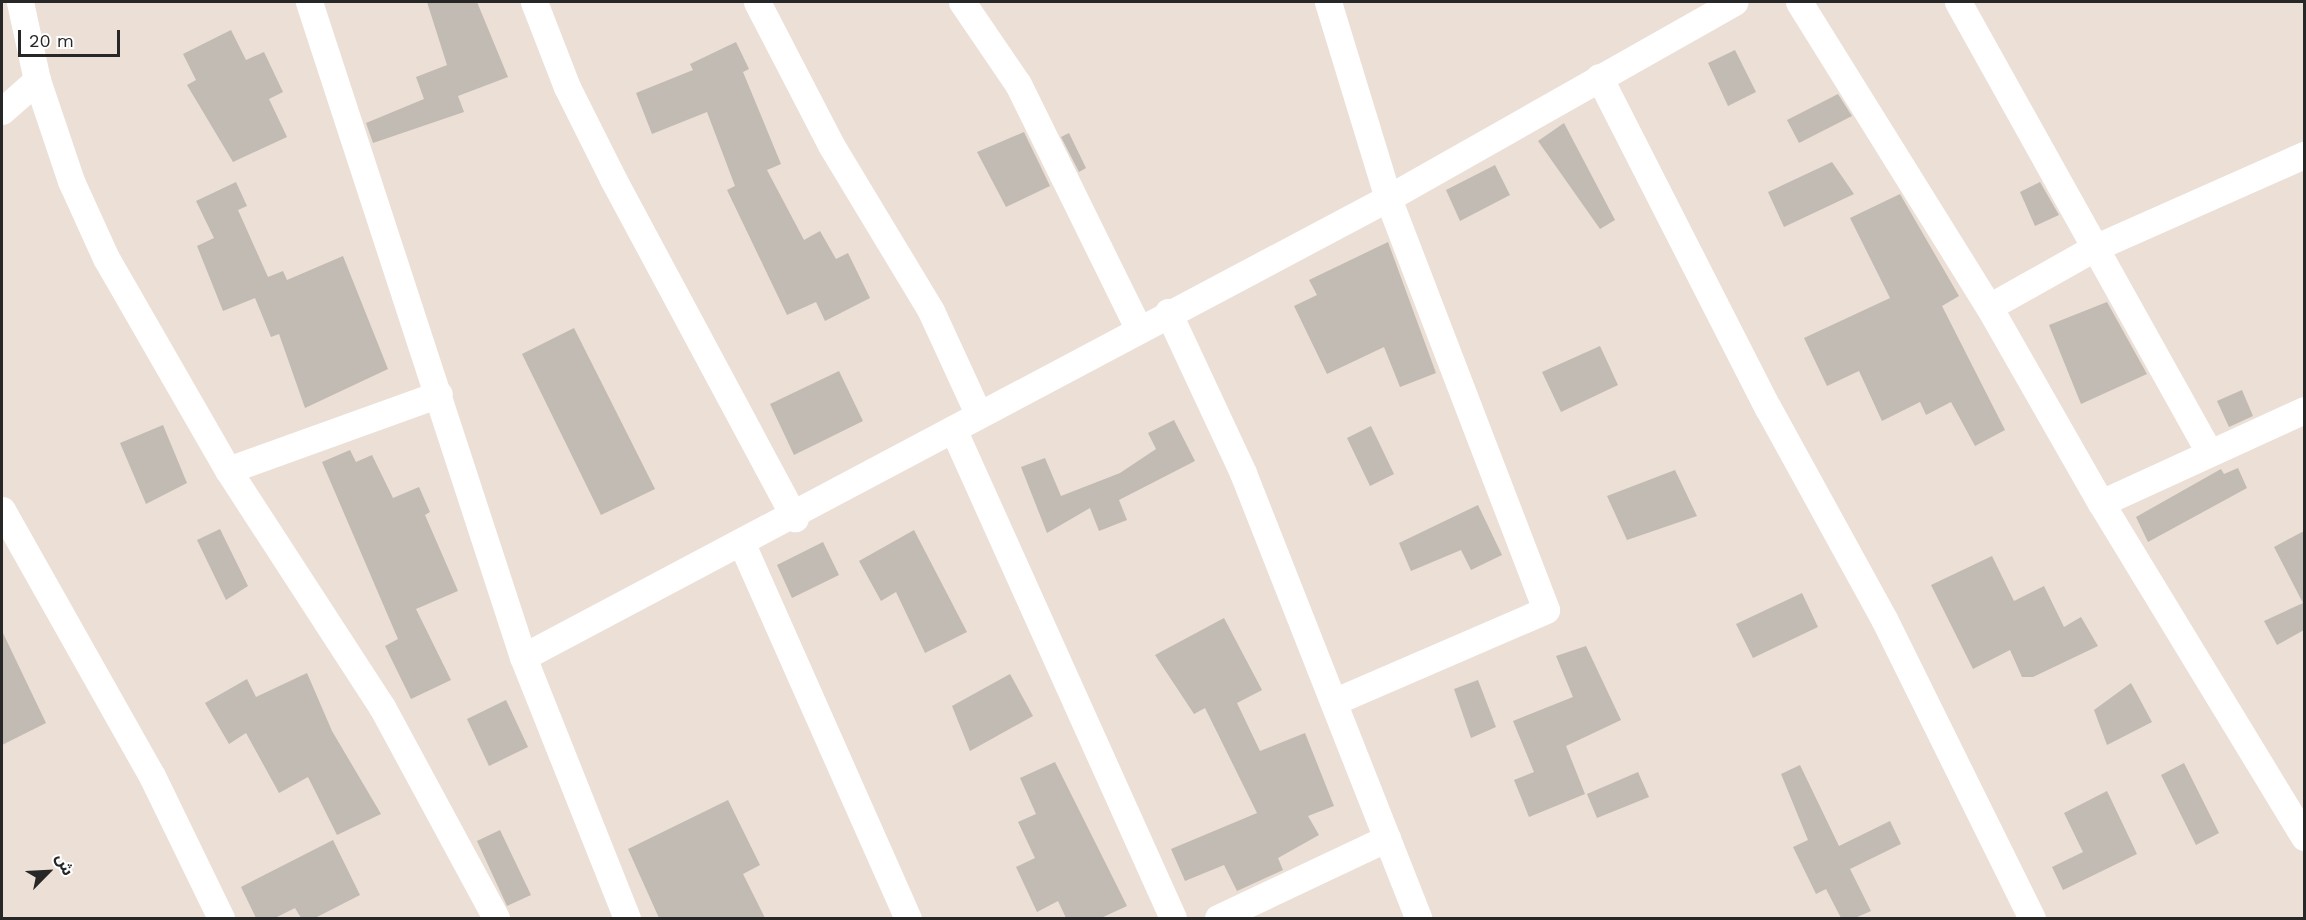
<!DOCTYPE html>
<html>
<head>
<meta charset="utf-8">
<style>
  body { margin:0 }
  #map { position:relative; width:2306px; height:920px; overflow:hidden; background:#ebdfd6; font-family:"Work Sans","Noto Sans Arabic",sans-serif }
  div>[style] { position:absolute }
  .building>* { inset:0; background:#c2bbb3 }
  .minor>* { height:27px; margin:-13.5px; padding:0 13.5px; transform-origin:13.5px; border-radius:13.5px; background:#fff }
  span { translate:-50% -50%; white-space:nowrap; text-align:center; line-height:1.15; -webkit-text-stroke:5px #fff; paint-order:stroke }
  .frame { position:absolute; inset:0; border:3px solid #272727; pointer-events:none }
  .north { position:absolute; left:18px; top:842px; width:60px; height:60px; -webkit-text-stroke:4px #fff; paint-order:stroke; rotate:66deg; font-size:16px; font-weight:700; line-height:24px; text-align:center; color:#272727 }
  .north::after { content:''; display:block; margin:auto; width:21px; height:27px; background:#272727; clip-path:polygon(50% 0,100% 100%,50% 72%,0 100%) }
  .scale { position:absolute; left:18px; top:30px; width:102px; height:27px; box-sizing:border-box; border:3px solid #272727; border-top:0; padding-left:8px; font-size:18px; line-height:21px; white-space:nowrap; color:#272727; -webkit-text-stroke:4px #fff; paint-order:stroke }
</style>
</head>
<body>
<div id="map">
  <div class="building">
    <div style="clip-path:polygon(427px 2px,477px 2px,508px 77px,458px 96px,464px 112px,373px 143px,366px 123px,424px 99px,416px 77px,447px 65px)"></div>
    <div style="clip-path:polygon(231px 30px,246px 60px,264px 52px,283px 92px,269px 99px,287px 137px,233px 162px,187px 85px,196px 80px,183px 54px)"></div>
    <div style="clip-path:polygon(736px 42px,749px 69px,743px 72px,781px 164px,767px 170px,804px 240px,820px 231px,836px 259px,848px 253px,870px 298px,825px 321px,816px 302px,787px 315px,727px 190px,735px 186px,707px 112px,652px 134px,636px 93px,693px 70px,690px 64px)"></div>
    <div style="clip-path:polygon(1735px 50px,1756px 92px,1728px 106px,1708px 63px)"></div>
    <div style="clip-path:polygon(1838px 94px,1852px 116px,1799px 143px,1787px 120px)"></div>
    <div style="clip-path:polygon(1564px 123px,1615px 220px,1600px 229px,1538px 141px)"></div>
    <div style="clip-path:polygon(1024px 132px,1050px 186px,1006px 207px,977px 152px)"></div>
    <div style="clip-path:polygon(1069px 133px,1086px 168px,1079px 172px,1061px 137px)"></div>
    <div style="clip-path:polygon(1832px 162px,1854px 194px,1784px 227px,1768px 192px)"></div>
    <div style="clip-path:polygon(1495px 165px,1510px 195px,1460px 221px,1446px 190px)"></div>
    <div style="clip-path:polygon(236px 182px,247px 206px,238px 210px,268px 277px,283px 271px,287px 280px,343px 256px,388px 369px,305px 408px,279px 334px,271px 337px,255px 298px,223px 311px,197px 246px,214px 238px,196px 201px)"></div>
    <div style="clip-path:polygon(2040px 182px,2059px 215px,2035px 226px,2020px 192px)"></div>
    <div style="clip-path:polygon(1900px 194px,1959px 296px,1942px 306px,2005px 430px,1975px 446px,1951px 402px,1926px 415px,1920px 402px,1882px 421px,1859px 371px,1827px 386px,1804px 338px,1890px 298px,1850px 218px)"></div>
    <div style="clip-path:polygon(1388px 242px,1436px 373px,1400px 387px,1384px 347px,1327px 374px,1294px 306px,1317px 295px,1309px 280px)"></div>
    <div style="clip-path:polygon(2107px 302px,2147px 374px,2081px 404px,2049px 325px)"></div>
    <div style="clip-path:polygon(574px 328px,655px 489px,601px 515px,522px 354px)"></div>
    <div style="clip-path:polygon(1600px 346px,1618px 385px,1561px 412px,1542px 372px)"></div>
    <div style="clip-path:polygon(839px 371px,863px 421px,794px 455px,770px 404px)"></div>
    <div style="clip-path:polygon(2242px 390px,2253px 416px,2229px 427px,2217px 401px)"></div>
    <div style="clip-path:polygon(1174px 420px,1195px 461px,1119px 500px,1127px 520px,1099px 531px,1090px 508px,1047px 533px,1021px 467px,1045px 458px,1061px 496px,1120px 473px,1156px 449px,1148px 433px)"></div>
    <div style="clip-path:polygon(163px 425px,187px 483px,146px 504px,120px 443px)"></div>
    <div style="clip-path:polygon(1371px 426px,1394px 474px,1370px 486px,1347px 438px)"></div>
    <div style="clip-path:polygon(350px 450px,356px 462px,372px 455px,393px 498px,419px 487px,430px 512px,425px 515px,458px 591px,416px 609px,451px 680px,411px 699px,385px 646px,398px 639px,322px 462px)"></div>
    <div style="clip-path:polygon(2238px 468px,2247px 488px,2148px 542px,2136px 517px,2221px 469px,2224px 474px)"></div>
    <div style="clip-path:polygon(1675px 470px,1697px 516px,1627px 540px,1607px 496px)"></div>
    <div style="clip-path:polygon(1478px 505px,1502px 555px,1471px 570px,1461px 550px,1411px 571px,1399px 543px)"></div>
    <div style="clip-path:polygon(220px 529px,248px 586px,226px 600px,197px 540px)"></div>
    <div style="clip-path:polygon(914px 530px,967px 632px,925px 653px,896px 592px,881px 601px,859px 561px)"></div>
    <div style="clip-path:polygon(2304px 531px,2304px 630px,2277px 645px,2264px 621px,2303px 603px,2274px 547px)"></div>
    <div style="clip-path:polygon(823px 542px,839px 575px,792px 598px,777px 565px)"></div>
    <div style="clip-path:polygon(1992px 556px,2014px 601px,2044px 586px,2064px 627px,2081px 617px,2098px 646px,2033px 677px,2022px 677px,2010px 650px,1973px 669px,1931px 585px)"></div>
    <div style="clip-path:polygon(1802px 593px,1818px 627px,1753px 658px,1736px 624px)"></div>
    <div style="clip-path:polygon(1224px 618px,1262px 690px,1237px 703px,1260px 751px,1305px 733px,1334px 806px,1308px 816px,1319px 835px,1278px 858px,1283px 870px,1237px 891px,1224px 865px,1185px 881px,1171px 849px,1257px 813px,1205px 708px,1194px 714px,1155px 655px)"></div>
    <div style="clip-path:polygon(2px 631px,46px 723px,2px 745px)"></div>
    <div style="clip-path:polygon(1586px 646px,1621px 720px,1566px 746px,1585px 794px,1529px 817px,1514px 780px,1534px 772px,1513px 721px,1573px 697px,1556px 656px)"></div>
    <div style="clip-path:polygon(307px 673px,332px 731px,381px 814px,337px 835px,308px 777px,279px 793px,246px 733px,229px 744px,205px 703px,247px 679px,256px 697px)"></div>
    <div style="clip-path:polygon(1010px 674px,1033px 716px,970px 751px,952px 706px)"></div>
    <div style="clip-path:polygon(1478px 680px,1496px 727px,1471px 738px,1454px 689px)"></div>
    <div style="clip-path:polygon(2131px 683px,2152px 722px,2107px 745px,2094px 710px)"></div>
    <div style="clip-path:polygon(506px 700px,528px 747px,489px 766px,467px 719px)"></div>
    <div style="clip-path:polygon(1055px 762px,1127px 906px,1101px 918px,1066px 918px,1058px 901px,1037px 912px,1016px 867px,1035px 858px,1018px 822px,1036px 814px,1020px 778px)"></div>
    <div style="clip-path:polygon(2184px 763px,2219px 833px,2196px 845px,2161px 775px)"></div>
    <div style="clip-path:polygon(1800px 765px,1839px 846px,1890px 821px,1901px 844px,1850px 869px,1871px 911px,1855px 918px,1841px 918px,1826px 889px,1816px 894px,1793px 847px,1808px 840px,1781px 774px)"></div>
    <div style="clip-path:polygon(1638px 772px,1649px 797px,1597px 818px,1587px 794px)"></div>
    <div style="clip-path:polygon(2107px 791px,2137px 854px,2063px 890px,2052px 867px,2083px 852px,2064px 813px)"></div>
    <div style="clip-path:polygon(728px 800px,760px 865px,743px 874px,765px 918px,659px 918px,628px 849px)"></div>
    <div style="clip-path:polygon(500px 830px,531px 895px,507px 906px,477px 841px)"></div>
    <div style="clip-path:polygon(333px 840px,360px 895px,315px 918px,301px 918px,295px 908px,275px 918px,256px 918px,241px 887px)"></div>
  </div>
  <div class="minor">
    <div style="left:20px;top:2px;width:80px;rotate:77.7deg"></div>
    <div style="left:37px;top:80px;width:107px;rotate:71.4deg"></div>
    <div style="left:71px;top:181px;width:85px;rotate:65.6deg"></div>
    <div style="left:106px;top:258px;width:245px;rotate:60.1deg"></div>
    <div style="left:228px;top:470px;width:283px;rotate:57deg"></div>
    <div style="left:382px;top:707px;width:240px;rotate:61.6deg"></div>
    <div style="left:309px;top:2px;width:689px;rotate:71.91deg"></div>
    <div style="left:523px;top:657px;width:281px;rotate:68.3deg"></div>
    <div style="left:534px;top:2px;width:91px;rotate:68.8deg"></div>
    <div style="left:567px;top:87px;width:103px;rotate:63.4deg"></div>
    <div style="left:613px;top:179px;width:385px;rotate:61.8deg"></div>
    <div style="left:757px;top:2px;width:161px;rotate:62.6deg"></div>
    <div style="left:831px;top:145px;width:194px;rotate:58.9deg"></div>
    <div style="left:931px;top:311px;width:112px;rotate:65.3deg"></div>
    <div style="left:962px;top:2px;width:99px;rotate:55.7deg"></div>
    <div style="left:1018px;top:84px;width:272px;rotate:63.8deg"></div>
    <div style="left:1328px;top:2px;width:205px;rotate:73deg"></div>
    <div style="left:1388px;top:198px;width:441px;rotate:69deg"></div>
    <div style="left:1546px;top:610px;width:229px;rotate:156.6deg"></div>
    <div style="left:1799px;top:2px;width:359px;rotate:58.1deg"></div>
    <div style="left:1989px;top:307px;width:226px;rotate:60.3deg"></div>
    <div style="left:2101px;top:503px;width:391px;rotate:58.7deg"></div>
    <div style="left:1958px;top:2px;width:515px;rotate:60.85deg"></div>
    <div style="left:1599px;top:77px;width:372px;rotate:63deg"></div>
    <div style="left:1768px;top:408px;width:241px;rotate:61.2deg"></div>
    <div style="left:1884px;top:619px;width:334px;rotate:63.7deg"></div>
    <div style="left:2px;top:111px;width:47px;rotate:-41.5deg"></div>
    <div style="left:1989px;top:307px;width:120px;rotate:-29.3deg"></div>
    <div style="left:2094px;top:248px;width:230px;rotate:-23.9deg"></div>
    <div style="left:1168px;top:312px;width:178px;rotate:65deg"></div>
    <div style="left:1243px;top:473px;width:478px;rotate:68.5deg"></div>
    <div style="left:953px;top:429px;width:536px;rotate:65.78deg"></div>
    <div style="left:228px;top:470px;width:224px;rotate:-19.8deg"></div>
    <div style="left:2101px;top:503px;width:223px;rotate:-24.6deg"></div>
    <div style="left:2px;top:510px;width:305px;rotate:60.6deg"></div>
    <div style="left:152px;top:776px;width:158px;rotate:64.1deg"></div>
    <div style="left:742px;top:544px;width:409px;rotate:66.1deg"></div>
    <div style="left:523px;top:657px;width:979px;rotate:-27.95deg"></div>
    <div style="left:1388px;top:198px;width:398px;rotate:-29.5deg"></div>
    <div style="left:1218px;top:918px;width:187px;rotate:-25.3deg"></div>
  </div>
  <div class="frame"></div>
  <div class="north">ش</div>
  <div class="scale">20 m</div>
</div>
</body>
</html>
